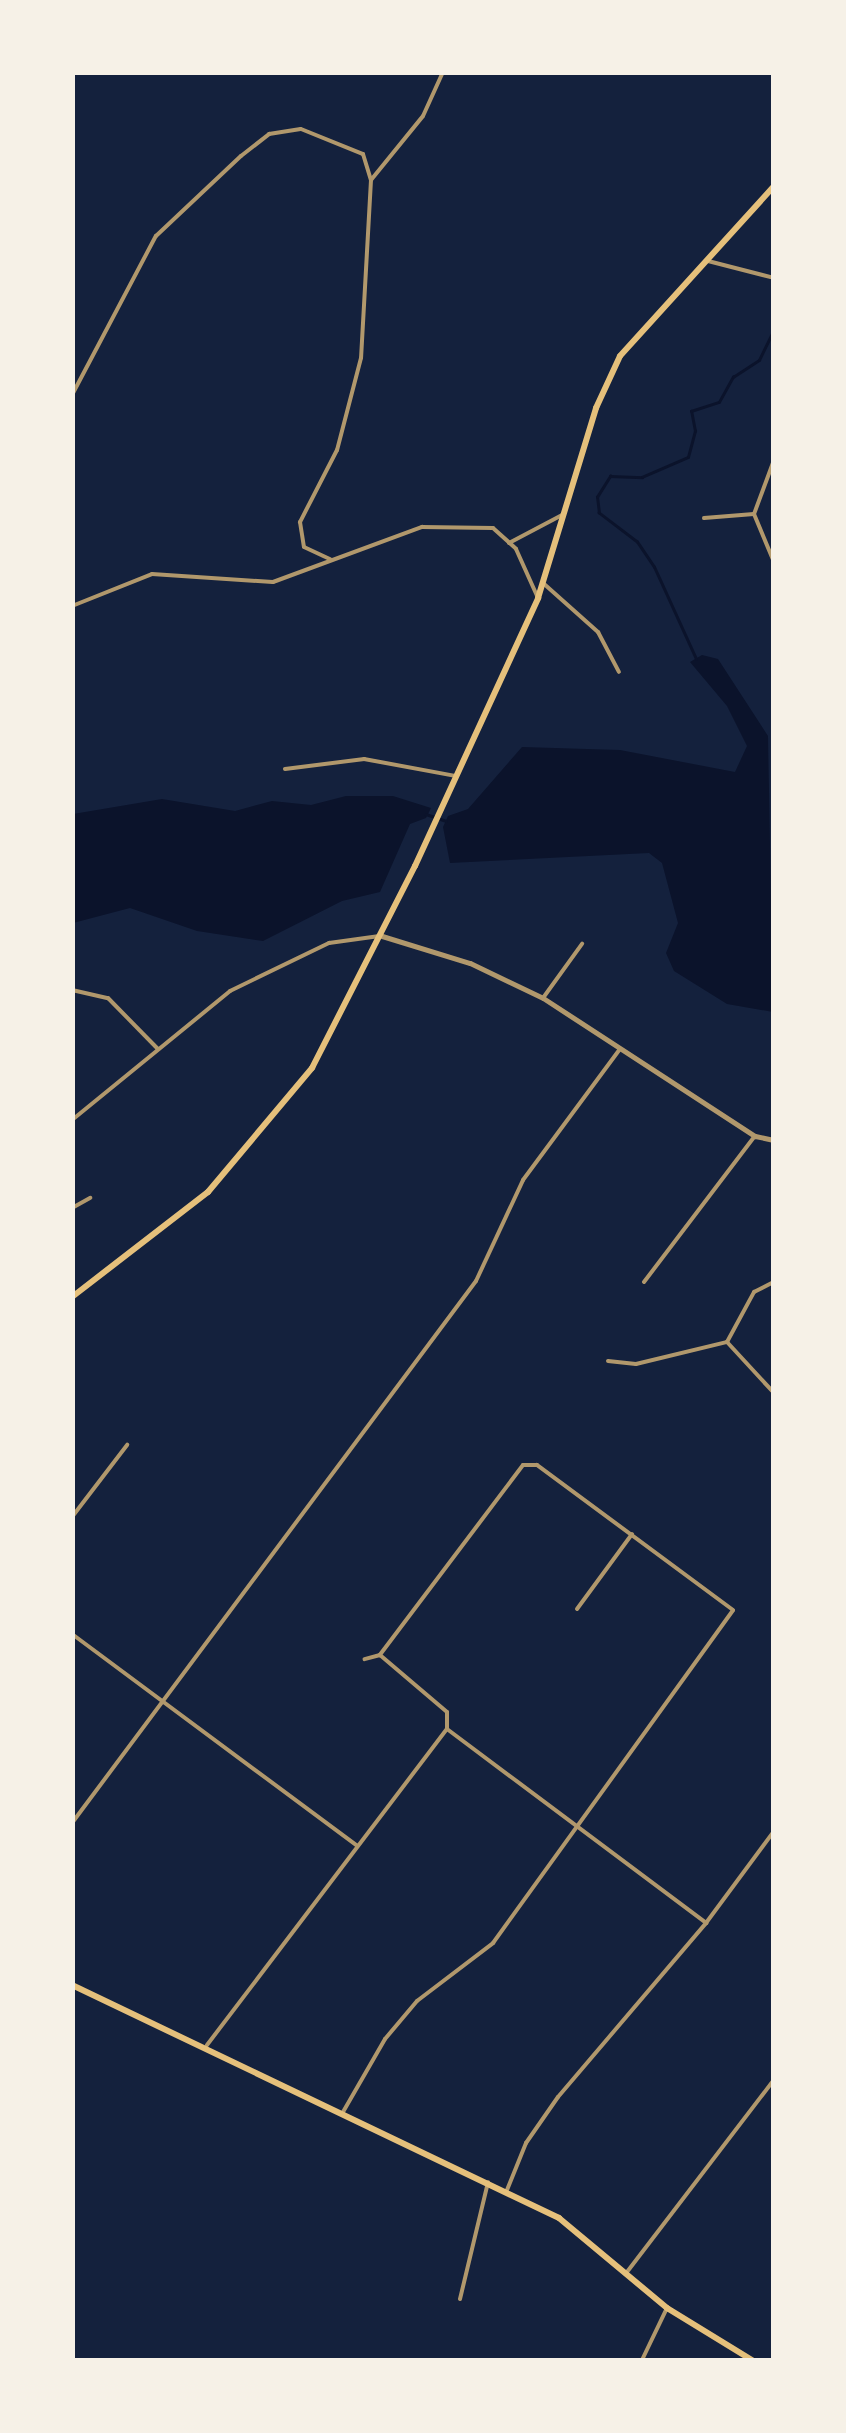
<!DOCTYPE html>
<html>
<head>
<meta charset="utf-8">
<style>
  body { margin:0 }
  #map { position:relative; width:846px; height:2433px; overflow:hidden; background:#14213d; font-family:"Fira Sans Condensed",sans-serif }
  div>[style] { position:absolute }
  .water>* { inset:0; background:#0b132b }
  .stream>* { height:2.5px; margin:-1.25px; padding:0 1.25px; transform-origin:1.25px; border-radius:1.25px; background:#0b132b }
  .minor>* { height:4px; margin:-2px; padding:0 2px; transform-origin:2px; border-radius:2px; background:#b1986c }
  .tertiary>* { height:5px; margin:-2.5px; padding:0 2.5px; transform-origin:2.5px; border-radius:2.5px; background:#b1986c }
  .secondary>* { height:6px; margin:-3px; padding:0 3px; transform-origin:3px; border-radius:3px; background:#e5c07b }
  .primary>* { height:6px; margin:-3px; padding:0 3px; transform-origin:3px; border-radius:3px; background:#e5c07b }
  span { translate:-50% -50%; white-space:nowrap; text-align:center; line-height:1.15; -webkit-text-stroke:10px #f6f1e7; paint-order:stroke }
  .frame { position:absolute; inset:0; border:75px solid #f6f1e7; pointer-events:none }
</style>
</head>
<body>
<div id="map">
  <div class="water">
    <div style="clip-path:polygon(702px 655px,718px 659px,768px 736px,773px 1012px,727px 1004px,674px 971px,666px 953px,678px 923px,662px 863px,649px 853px,450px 863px,443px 827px,448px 816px,468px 809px,522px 747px,620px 750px,735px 772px,747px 746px,727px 706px,690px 662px)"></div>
    <div style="clip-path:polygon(346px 796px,393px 796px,431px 808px,426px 818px,410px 824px,380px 892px,342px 901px,263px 941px,197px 931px,130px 908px,73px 923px,73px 814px,162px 799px,235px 811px,272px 801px,311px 805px)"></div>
  </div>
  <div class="stream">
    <div style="left:696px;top:659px;width:101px;rotate:-114.5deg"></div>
    <div style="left:654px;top:567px;width:30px;rotate:-124deg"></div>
    <div style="left:637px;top:542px;width:48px;rotate:-142.7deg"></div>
    <div style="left:599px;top:513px;width:16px;rotate:-97deg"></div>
    <div style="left:597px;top:497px;width:25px;rotate:-58deg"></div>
    <div style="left:610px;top:476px;width:32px;rotate:2deg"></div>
    <div style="left:642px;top:477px;width:50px;rotate:-23.5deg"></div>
    <div style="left:688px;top:457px;width:27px;rotate:-75deg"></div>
    <div style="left:695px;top:431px;width:20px;rotate:-101deg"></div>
    <div style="left:691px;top:411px;width:29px;rotate:-18deg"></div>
    <div style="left:719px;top:402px;width:29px;rotate:-61deg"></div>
    <div style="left:733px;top:377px;width:31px;rotate:-33deg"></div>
    <div style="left:759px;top:360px;width:34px;rotate:-64deg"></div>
    <div style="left:426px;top:814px;width:21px;rotate:19deg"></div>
  </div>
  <div class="minor">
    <div style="left:371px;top:180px;width:82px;rotate:-50.9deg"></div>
    <div style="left:423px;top:116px;width:48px;rotate:-65.6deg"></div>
    <div style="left:708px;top:261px;width:68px;rotate:14.4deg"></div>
    <div style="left:72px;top:395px;width:180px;rotate:-62.2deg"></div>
    <div style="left:156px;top:236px;width:117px;rotate:-43.3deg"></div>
    <div style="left:241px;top:156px;width:36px;rotate:-38deg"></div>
    <div style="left:269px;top:134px;width:32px;rotate:-9deg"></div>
    <div style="left:301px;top:129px;width:67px;rotate:22deg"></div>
    <div style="left:363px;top:154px;width:27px;rotate:73deg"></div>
    <div style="left:371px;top:180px;width:178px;rotate:93.2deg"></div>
    <div style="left:361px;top:358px;width:95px;rotate:104.6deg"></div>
    <div style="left:337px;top:450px;width:81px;rotate:117.2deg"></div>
    <div style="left:300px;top:522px;width:25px;rotate:81deg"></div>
    <div style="left:304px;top:547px;width:29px;rotate:25deg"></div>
    <div style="left:774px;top:460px;width:58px;rotate:110.3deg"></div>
    <div style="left:754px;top:514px;width:52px;rotate:67.4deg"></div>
    <div style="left:704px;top:518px;width:50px;rotate:-4.6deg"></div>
    <div style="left:509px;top:543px;width:60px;rotate:-27.8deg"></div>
    <div style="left:543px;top:583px;width:74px;rotate:41.7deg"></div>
    <div style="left:598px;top:632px;width:45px;rotate:62.3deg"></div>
    <div style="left:72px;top:606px;width:86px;rotate:-21.8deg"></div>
    <div style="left:152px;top:574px;width:121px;rotate:3.8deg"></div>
    <div style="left:273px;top:582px;width:159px;rotate:-20.3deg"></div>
    <div style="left:422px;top:527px;width:71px;rotate:0.8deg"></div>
    <div style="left:493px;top:528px;width:31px;rotate:42deg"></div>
    <div style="left:516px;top:549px;width:54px;rotate:65.8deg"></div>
    <div style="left:285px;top:769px;width:80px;rotate:-7.2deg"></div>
    <div style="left:364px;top:759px;width:94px;rotate:10.5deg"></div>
    <div style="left:72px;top:990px;width:37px;rotate:13deg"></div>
    <div style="left:108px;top:998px;width:71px;rotate:45.6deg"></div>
    <div style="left:543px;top:998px;width:67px;rotate:-54.2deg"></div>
    <div style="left:72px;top:1120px;width:204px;rotate:-39.2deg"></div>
    <div style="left:230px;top:991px;width:110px;rotate:-25.9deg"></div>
    <div style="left:329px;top:943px;width:51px;rotate:-7.8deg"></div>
    <div style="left:72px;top:1208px;width:21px;rotate:-29deg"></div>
    <div style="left:644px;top:1282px;width:183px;rotate:-52.8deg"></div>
    <div style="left:727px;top:1342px;width:57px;rotate:-61.6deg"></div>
    <div style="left:754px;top:1292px;width:22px;rotate:-27deg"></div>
    <div style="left:727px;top:1342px;width:69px;rotate:47.3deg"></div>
    <div style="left:608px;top:1361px;width:28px;rotate:6deg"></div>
    <div style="left:636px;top:1364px;width:94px;rotate:-13.6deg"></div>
    <div style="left:72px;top:1517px;width:91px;rotate:-52.6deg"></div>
    <div style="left:577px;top:1609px;width:93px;rotate:-53.7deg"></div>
    <div style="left:72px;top:1634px;width:355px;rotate:36.6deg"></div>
    <div style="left:447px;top:1729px;width:324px;rotate:36.8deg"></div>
    <div style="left:72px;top:1823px;width:676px;rotate:-53.3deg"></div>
    <div style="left:476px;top:1281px;width:111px;rotate:-65deg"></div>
    <div style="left:523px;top:1180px;width:163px;rotate:-53.5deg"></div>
    <div style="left:207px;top:2045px;width:397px;rotate:-52.8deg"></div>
    <div style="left:447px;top:1729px;width:17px;rotate:-90deg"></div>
    <div style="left:447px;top:1712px;width:88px;rotate:-139.6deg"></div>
    <div style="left:343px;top:2112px;width:84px;rotate:-60.1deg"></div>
    <div style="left:385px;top:2039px;width:50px;rotate:-49.9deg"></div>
    <div style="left:417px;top:2001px;width:96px;rotate:-37.3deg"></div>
    <div style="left:493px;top:1943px;width:410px;rotate:-54.2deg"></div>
    <div style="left:733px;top:1610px;width:244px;rotate:-143.5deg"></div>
    <div style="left:537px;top:1465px;width:14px;rotate:180deg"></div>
    <div style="left:523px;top:1465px;width:238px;rotate:127deg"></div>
    <div style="left:380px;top:1655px;width:16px;rotate:165deg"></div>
    <div style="left:507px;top:2190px;width:51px;rotate:-68deg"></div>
    <div style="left:526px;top:2143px;width:56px;rotate:-55.2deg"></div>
    <div style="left:558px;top:2097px;width:228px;rotate:-49.6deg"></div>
    <div style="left:706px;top:1923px;width:114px;rotate:-53.5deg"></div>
    <div style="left:627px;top:2272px;width:242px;rotate:-52.6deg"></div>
    <div style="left:460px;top:2299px;width:120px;rotate:-76.5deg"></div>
    <div style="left:642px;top:2360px;width:58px;rotate:-64.3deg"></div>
  </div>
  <div class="tertiary">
    <div style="left:382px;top:936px;width:92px;rotate:17.1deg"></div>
    <div style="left:470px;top:963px;width:81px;rotate:25.6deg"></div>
    <div style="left:543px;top:998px;width:253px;rotate:33.1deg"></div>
    <div style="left:755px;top:1136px;width:19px;rotate:12deg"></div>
  </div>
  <div class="secondary">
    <div style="left:72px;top:1985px;width:540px;rotate:25.57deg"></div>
    <div style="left:559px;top:2218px;width:141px;rotate:39.8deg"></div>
    <div style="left:667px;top:2308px;width:100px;rotate:31.5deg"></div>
  </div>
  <div class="primary">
    <div style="left:72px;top:1297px;width:172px;rotate:-37.7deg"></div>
    <div style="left:208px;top:1192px;width:162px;rotate:-50deg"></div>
    <div style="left:312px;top:1068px;width:227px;rotate:-63deg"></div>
    <div style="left:415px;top:866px;width:295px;rotate:-65.3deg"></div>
    <div style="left:538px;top:598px;width:199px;rotate:-73deg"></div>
    <div style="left:596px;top:408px;width:57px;rotate:-65.2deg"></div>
    <div style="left:620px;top:356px;width:229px;rotate:-47.8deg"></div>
  </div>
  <div class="frame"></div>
</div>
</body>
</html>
